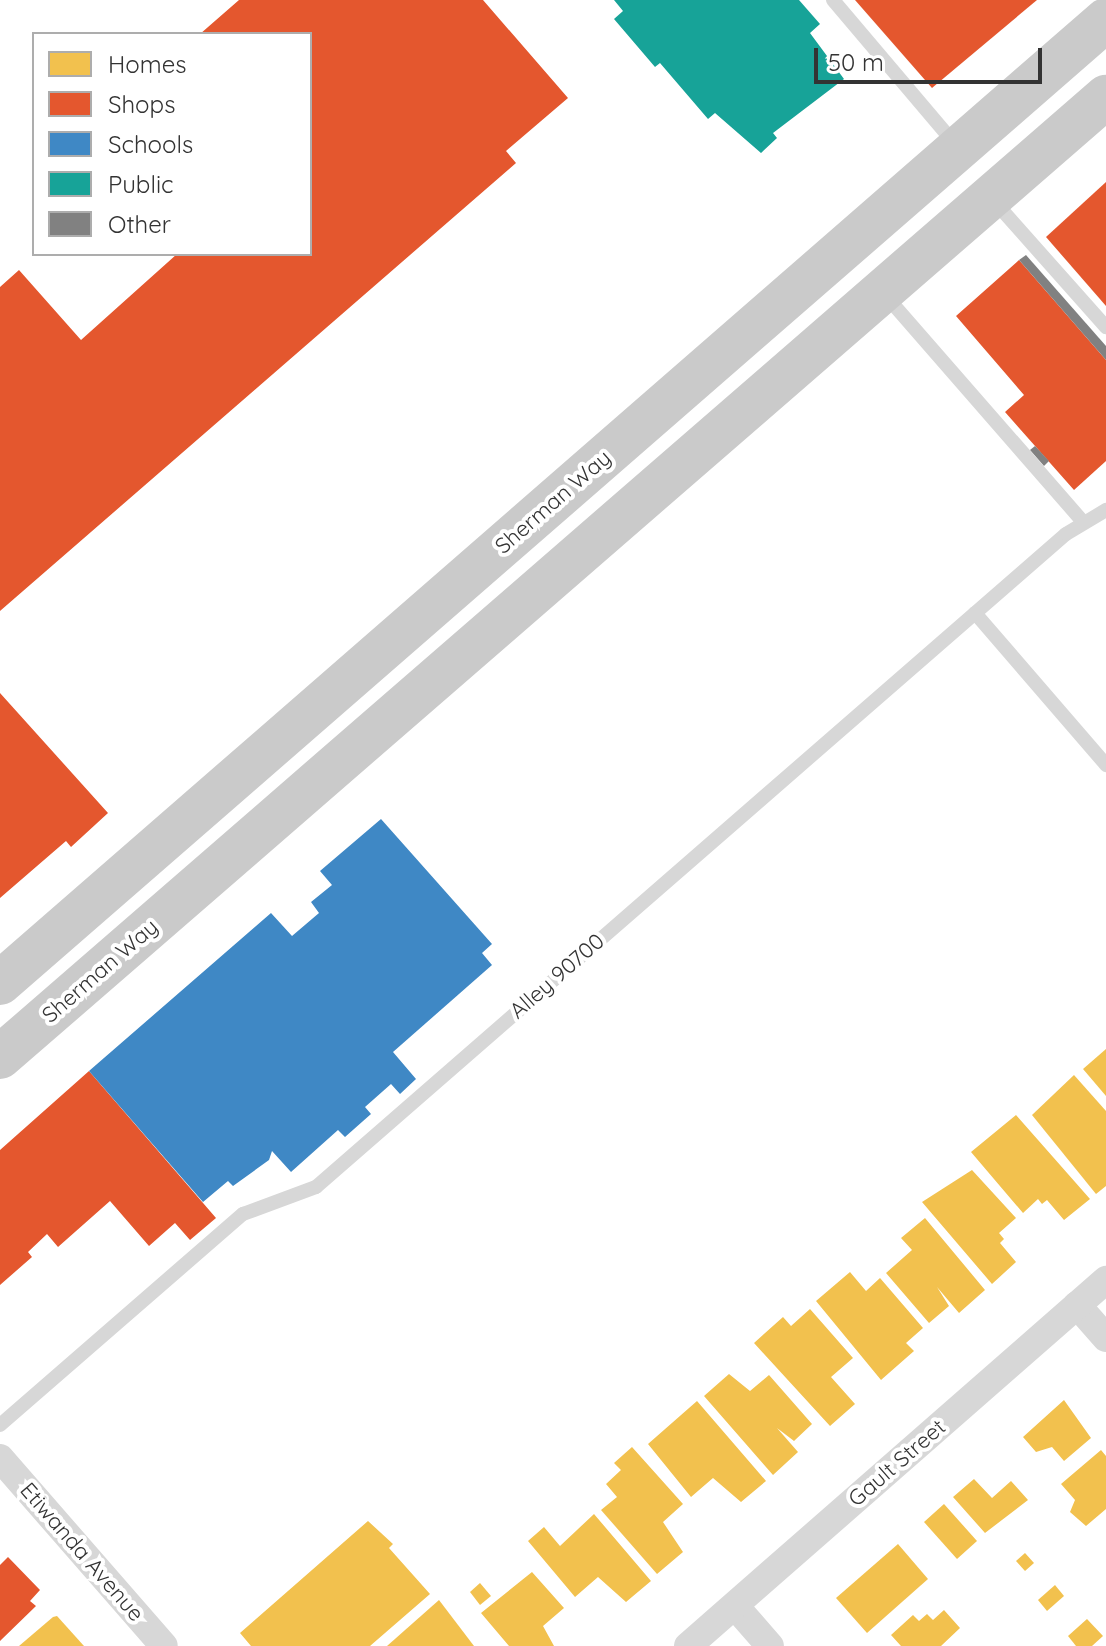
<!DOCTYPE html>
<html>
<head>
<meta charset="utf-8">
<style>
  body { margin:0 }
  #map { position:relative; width:1106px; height:1646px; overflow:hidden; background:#fff; font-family:Quicksand,sans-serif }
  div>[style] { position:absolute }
  .homes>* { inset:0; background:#f2c14e }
  .shops>* { inset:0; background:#e4572e }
  .schools>* { inset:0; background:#3f88c5 }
  .public>* { inset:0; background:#17a398 }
  .building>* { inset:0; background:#818181 }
  .service>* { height:14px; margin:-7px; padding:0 7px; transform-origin:7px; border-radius:7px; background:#d7d7d7 }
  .minor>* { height:28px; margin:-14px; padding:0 14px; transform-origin:14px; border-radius:14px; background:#d7d7d7 }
  .primary>* { height:44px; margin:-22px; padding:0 22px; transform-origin:22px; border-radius:22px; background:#cacaca }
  span { translate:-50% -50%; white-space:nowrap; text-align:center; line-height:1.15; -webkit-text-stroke:8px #fff; paint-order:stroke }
  .street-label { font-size:22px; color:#333 }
  .legend { position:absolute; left:32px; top:32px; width:280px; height:224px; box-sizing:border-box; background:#fff; border:2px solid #adadad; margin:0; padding:10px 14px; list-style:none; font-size:24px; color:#333 }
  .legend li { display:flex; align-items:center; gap:16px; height:40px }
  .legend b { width:40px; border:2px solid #adadad }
  .scale { position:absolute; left:814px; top:48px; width:228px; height:36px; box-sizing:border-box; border:4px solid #333; border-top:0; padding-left:10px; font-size:24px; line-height:28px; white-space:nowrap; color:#333; -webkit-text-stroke:6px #fff; paint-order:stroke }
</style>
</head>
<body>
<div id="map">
  <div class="homes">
    <div style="clip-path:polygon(1106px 1049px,1106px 1096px,1083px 1069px)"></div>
    <div style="clip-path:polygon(1074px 1075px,1106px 1111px,1106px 1186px,1096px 1194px,1032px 1115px)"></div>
    <div style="clip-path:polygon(1016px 1115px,1090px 1199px,1064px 1220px,1047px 1200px,1042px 1204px,1038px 1199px,1023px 1213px,971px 1152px)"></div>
    <div style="clip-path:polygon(972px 1170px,1016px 1218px,999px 1233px,1004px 1239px,1000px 1243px,1016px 1262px,992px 1284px,922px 1202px)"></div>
    <div style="clip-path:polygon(925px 1218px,985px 1290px,959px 1313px,937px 1287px,949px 1306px,929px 1323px,886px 1273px,912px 1250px,901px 1238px)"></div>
    <div style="clip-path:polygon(850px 1272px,866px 1291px,880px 1278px,923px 1328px,906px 1343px,914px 1351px,881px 1380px,816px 1301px)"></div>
    <div style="clip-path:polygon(810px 1309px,853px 1358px,831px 1377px,855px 1404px,830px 1426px,754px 1343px,783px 1317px,791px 1326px)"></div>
    <div style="clip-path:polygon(729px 1374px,750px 1391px,769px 1375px,812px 1424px,794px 1441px,777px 1428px,798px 1452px,773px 1475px,704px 1396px)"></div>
    <div style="clip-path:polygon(1064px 1400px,1091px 1438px,1064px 1461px,1052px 1447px,1036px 1452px,1023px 1437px)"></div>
    <div style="clip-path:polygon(697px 1401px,766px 1481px,741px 1502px,713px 1478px,691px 1497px,648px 1444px)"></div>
    <div style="clip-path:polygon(632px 1447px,683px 1504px,663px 1522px,683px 1552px,657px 1574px,601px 1510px,617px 1497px,606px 1484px,621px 1470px,614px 1463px)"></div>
    <div style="clip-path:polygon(1101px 1450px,1106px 1456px,1106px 1509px,1086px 1526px,1070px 1512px,1075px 1500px,1061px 1484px)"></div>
    <div style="clip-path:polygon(974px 1479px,992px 1498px,1011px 1481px,1028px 1500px,985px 1533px,953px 1497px)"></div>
    <div style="clip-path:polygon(944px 1504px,977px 1541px,957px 1559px,924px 1522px)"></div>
    <div style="clip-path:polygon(594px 1514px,651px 1581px,626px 1602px,598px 1577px,575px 1597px,528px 1541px,544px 1527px,560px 1546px)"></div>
    <div style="clip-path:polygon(368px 1521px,393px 1544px,389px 1548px,430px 1594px,370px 1646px,251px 1646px,240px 1633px)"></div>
    <div style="clip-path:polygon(898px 1544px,928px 1579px,867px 1633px,836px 1598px)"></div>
    <div style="clip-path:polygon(1025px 1553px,1034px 1563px,1025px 1571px,1016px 1561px)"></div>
    <div style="clip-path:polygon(532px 1572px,564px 1608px,543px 1626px,554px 1646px,509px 1646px,481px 1613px)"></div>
    <div style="clip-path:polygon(480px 1583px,491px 1596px,480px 1605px,470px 1592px)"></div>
    <div style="clip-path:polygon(1055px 1585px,1064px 1596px,1047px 1611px,1038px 1600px)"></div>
    <div style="clip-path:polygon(439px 1600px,474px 1646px,387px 1646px)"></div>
    <div style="clip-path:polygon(944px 1610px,960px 1628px,941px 1646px,901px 1646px,891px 1635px,913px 1615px,919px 1621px,927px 1614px,933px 1620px)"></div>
    <div style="clip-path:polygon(57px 1616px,84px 1646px,19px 1646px,53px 1617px)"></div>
    <div style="clip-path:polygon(1087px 1619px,1103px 1636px,1092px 1646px,1076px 1646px,1068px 1636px)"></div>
  </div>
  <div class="shops">
    <div style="clip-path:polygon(239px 0,483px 0,568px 98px,506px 151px,516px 163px,0 611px,0 287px,19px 270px,81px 340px,177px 254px,310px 254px,310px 34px,200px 34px)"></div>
    <div style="clip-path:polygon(855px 0,1037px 0,932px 88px)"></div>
    <div style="clip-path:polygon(1106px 182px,1106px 306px,1046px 237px)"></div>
    <div style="clip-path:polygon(1019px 260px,1106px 360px,1106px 461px,1074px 490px,1005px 412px,1024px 395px,956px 316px)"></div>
    <div style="clip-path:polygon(0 693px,108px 813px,71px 847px,66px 841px,0 898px)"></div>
    <div style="clip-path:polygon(89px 1071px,216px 1218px,190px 1240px,175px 1223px,149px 1246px,110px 1201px,58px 1247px,47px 1234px,28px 1252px,32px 1257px,0 1285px,0 1150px)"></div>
    <div style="clip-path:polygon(8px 1557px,40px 1590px,30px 1601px,36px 1606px,0 1641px,0 1565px)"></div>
  </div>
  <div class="schools">
    <div style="clip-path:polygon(381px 819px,492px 944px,482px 953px,492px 965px,393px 1052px,416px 1079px,400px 1094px,391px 1084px,365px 1107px,371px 1114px,345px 1137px,338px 1130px,291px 1172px,272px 1151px,269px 1160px,233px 1186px,228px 1181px,203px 1202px,89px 1071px,271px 913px,292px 936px,319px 913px,311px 902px,332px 885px,320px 871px)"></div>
  </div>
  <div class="public">
    <div style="clip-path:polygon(614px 0,799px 0,820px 24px,810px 33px,844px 79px,773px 133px,777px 138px,761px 153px,715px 113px,708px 119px,660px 63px,655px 67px,614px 19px,623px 11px)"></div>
  </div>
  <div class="building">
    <div style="clip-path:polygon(1026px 255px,1106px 346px,1106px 360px,1019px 260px)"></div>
    <div style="clip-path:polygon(1035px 446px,1049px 461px,1044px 466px,1030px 450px)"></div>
  </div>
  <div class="service">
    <div style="left:833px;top:0;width:190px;rotate:49.7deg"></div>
    <div style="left:994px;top:201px;width:169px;rotate:48.4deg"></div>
    <div style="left:886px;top:296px;width:300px;rotate:48.9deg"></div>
    <div style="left:975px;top:613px;width:201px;rotate:49.2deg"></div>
    <div style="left:0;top:1425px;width:322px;rotate:-41deg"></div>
    <div style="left:243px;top:1214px;width:78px;rotate:-20.3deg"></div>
    <div style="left:316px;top:1187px;width:994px;rotate:-41.05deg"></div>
    <div style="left:1066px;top:534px;width:47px;rotate:-31deg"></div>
  </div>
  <div class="minor">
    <div style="left:1077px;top:1305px;width:44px;rotate:48.7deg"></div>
    <div style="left:0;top:1458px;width:249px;rotate:48.9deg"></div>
    <div style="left:735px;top:1606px;width:53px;rotate:48.8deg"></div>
    <div style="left:688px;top:1646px;width:556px;rotate:-41.21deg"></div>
  </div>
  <div class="primary">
    <div style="left:0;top:983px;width:1466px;rotate:-41.05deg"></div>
    <div style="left:0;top:1057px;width:1465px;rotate:-40.96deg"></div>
  </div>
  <div class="street-label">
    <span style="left:553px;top:502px;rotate:-41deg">Sherman Way</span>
    <span style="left:100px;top:971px;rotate:-41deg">Sherman Way</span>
    <span style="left:557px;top:976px;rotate:-41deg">Alley 90700</span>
    <span style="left:897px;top:1463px;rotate:-41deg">Gault Street</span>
    <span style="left:82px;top:1552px;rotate:49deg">Etiwanda Avenue</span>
  </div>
  <ul class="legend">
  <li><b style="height:22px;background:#f2c14e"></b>Homes</li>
  <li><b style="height:22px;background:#e4572e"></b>Shops</li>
  <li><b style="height:22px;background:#3f88c5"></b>Schools</li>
  <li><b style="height:22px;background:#17a398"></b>Public</li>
  <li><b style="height:22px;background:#818181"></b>Other</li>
  </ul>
  <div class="scale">50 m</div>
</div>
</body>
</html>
